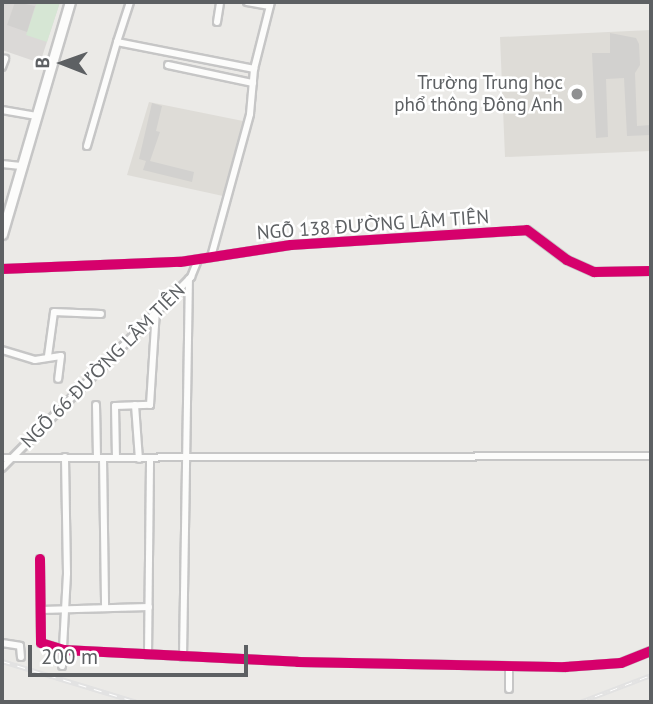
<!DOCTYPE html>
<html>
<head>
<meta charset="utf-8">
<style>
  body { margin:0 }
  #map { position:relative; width:653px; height:704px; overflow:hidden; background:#ebeae7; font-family:"PT Sans",sans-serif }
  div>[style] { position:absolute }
  .industrial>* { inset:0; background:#dbd9d7 }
  .education>* { inset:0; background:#dedcd7 }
  .green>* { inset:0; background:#d6e6d4 }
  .building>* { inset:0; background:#d2d1cf }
  .roads { filter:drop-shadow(2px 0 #c6c6c6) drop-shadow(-2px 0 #c6c6c6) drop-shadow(0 2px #c6c6c6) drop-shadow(0 -2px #c6c6c6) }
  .street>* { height:6px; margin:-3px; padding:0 3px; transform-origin:3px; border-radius:3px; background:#fcfcfb }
  .secondary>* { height:9px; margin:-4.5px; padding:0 4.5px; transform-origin:4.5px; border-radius:4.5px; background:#fcfcfb }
  .rail>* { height:5px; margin-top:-2.5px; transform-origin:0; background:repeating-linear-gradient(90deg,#fff 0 8px,#e2e2e2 0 16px); box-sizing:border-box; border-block:2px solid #e2e2e2 }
  .cycleway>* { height:10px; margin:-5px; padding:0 5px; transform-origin:5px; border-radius:5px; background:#d6006c }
  .dots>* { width:19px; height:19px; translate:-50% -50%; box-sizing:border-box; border:4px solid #fff; border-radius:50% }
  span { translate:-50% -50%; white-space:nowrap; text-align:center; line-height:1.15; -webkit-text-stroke:5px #fff; paint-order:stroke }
  .poi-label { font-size:19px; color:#5d6063 }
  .right { translate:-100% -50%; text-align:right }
  .street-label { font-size:19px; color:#5d6063 }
  .frame { position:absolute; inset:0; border:4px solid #5d6063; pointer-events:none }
  .north { position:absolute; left:28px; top:28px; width:70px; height:70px; -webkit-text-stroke:5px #fff; paint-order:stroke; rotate:271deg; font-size:19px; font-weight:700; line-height:28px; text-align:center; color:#5d6063 }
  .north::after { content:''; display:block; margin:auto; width:24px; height:32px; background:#5d6063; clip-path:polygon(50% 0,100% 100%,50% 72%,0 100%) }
  .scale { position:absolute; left:28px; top:645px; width:220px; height:32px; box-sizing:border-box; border:4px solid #5d6063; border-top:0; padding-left:9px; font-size:21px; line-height:24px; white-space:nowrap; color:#5d6063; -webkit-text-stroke:5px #fff; paint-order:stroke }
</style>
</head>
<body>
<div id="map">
  <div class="industrial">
    <div style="clip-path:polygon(2px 2px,60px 2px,40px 63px,2px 50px)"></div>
  </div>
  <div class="education">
    <div style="clip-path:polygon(651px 30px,651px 151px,505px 157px,500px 37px)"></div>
    <div style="clip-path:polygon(149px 102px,243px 121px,223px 196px,127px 175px)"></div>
  </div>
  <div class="green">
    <div style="clip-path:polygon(37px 2px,60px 2px,47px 42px,26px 35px)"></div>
  </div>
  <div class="building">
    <div style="clip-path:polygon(15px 2px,35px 6px,27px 32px,7px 25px)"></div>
    <div style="clip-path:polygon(610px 33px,636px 38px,639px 44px,640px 65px,635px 73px,637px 126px,651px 125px,651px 135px,627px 136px,624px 78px,606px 79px,608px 137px,596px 138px,592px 53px,610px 53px)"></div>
    <div style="clip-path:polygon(152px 103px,162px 106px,156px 131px,160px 132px,150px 161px,194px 172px,192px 182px,143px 170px,146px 161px,139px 159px)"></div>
  </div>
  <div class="roads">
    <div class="street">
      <div style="left:130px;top:2px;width:42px;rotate:108deg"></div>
      <div style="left:117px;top:42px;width:140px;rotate:11.1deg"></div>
      <div style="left:247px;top:2px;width:23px;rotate:10deg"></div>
      <div style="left:217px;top:22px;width:20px;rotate:-81deg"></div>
      <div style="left:168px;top:65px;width:87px;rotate:12deg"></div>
      <div style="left:2px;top:67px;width:9px;rotate:-69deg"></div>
      <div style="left:2px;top:110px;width:35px;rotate:10deg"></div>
      <div style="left:87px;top:146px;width:108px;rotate:-73.9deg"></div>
      <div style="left:2px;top:164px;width:19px;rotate:6deg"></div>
      <div style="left:211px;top:257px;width:148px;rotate:-74.7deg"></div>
      <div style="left:250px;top:114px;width:45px;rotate:-84.9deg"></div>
      <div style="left:254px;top:69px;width:69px;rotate:-75.8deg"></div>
      <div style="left:2px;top:269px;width:178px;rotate:-2.3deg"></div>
      <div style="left:180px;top:262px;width:112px;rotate:-8.7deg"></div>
      <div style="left:291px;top:245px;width:236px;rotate:-3.6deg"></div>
      <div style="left:527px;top:230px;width:50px;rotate:36.9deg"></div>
      <div style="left:567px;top:260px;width:30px;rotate:24deg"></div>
      <div style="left:594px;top:272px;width:57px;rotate:-1deg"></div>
      <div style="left:2px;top:350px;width:34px;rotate:17deg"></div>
      <div style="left:35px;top:360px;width:26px;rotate:-9deg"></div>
      <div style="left:61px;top:356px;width:23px;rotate:97deg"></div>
      <div style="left:48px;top:356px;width:44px;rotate:-82.2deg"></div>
      <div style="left:54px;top:312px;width:47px;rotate:2.4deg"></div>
      <div style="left:96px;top:405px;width:53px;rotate:88.9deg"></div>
      <div style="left:135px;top:405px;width:54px;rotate:85.8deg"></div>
      <div style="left:2px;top:458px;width:649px;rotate:-0.18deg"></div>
      <div style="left:103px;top:458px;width:149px;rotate:89.2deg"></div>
      <div style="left:116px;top:458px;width:52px;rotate:-91.1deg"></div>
      <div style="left:115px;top:406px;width:35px;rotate:-2deg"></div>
      <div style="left:150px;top:405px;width:95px;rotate:-86.4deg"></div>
      <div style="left:2px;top:468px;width:269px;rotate:-45.3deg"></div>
      <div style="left:191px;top:277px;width:18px;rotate:-68deg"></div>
      <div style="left:40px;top:559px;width:84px;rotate:89.3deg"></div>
      <div style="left:41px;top:643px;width:24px;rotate:17deg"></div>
      <div style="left:64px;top:650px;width:234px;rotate:2.9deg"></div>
      <div style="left:298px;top:662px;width:267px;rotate:1.1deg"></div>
      <div style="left:565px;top:667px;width:56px;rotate:-4.1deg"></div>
      <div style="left:621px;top:663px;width:32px;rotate:-22deg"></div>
      <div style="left:41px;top:610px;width:108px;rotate:-1.6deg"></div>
      <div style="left:2px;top:643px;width:18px;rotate:9deg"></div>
      <div style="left:20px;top:646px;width:11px;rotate:85deg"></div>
      <div style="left:148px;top:655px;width:196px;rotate:-89.4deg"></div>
      <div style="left:183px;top:657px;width:378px;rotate:-89.1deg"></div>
      <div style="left:62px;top:666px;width:93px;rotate:-86.9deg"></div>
      <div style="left:67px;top:573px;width:116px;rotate:-91deg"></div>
      <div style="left:509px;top:667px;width:22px;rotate:90deg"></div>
    </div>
    <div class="secondary">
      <div style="left:2px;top:234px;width:242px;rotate:-73.7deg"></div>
    </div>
  </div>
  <div class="rail">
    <div style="left:2px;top:661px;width:141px;rotate:16.9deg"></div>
    <div style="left:580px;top:702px;width:76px;rotate:-20.8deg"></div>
  </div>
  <div class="cycleway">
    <div style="left:2px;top:269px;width:178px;rotate:-2.3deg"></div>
    <div style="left:180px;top:262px;width:112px;rotate:-8.7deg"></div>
    <div style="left:291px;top:245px;width:236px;rotate:-3.6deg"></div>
    <div style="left:527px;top:230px;width:50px;rotate:36.9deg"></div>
    <div style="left:567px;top:260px;width:30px;rotate:24deg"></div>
    <div style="left:594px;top:272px;width:57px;rotate:-1deg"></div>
    <div style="left:40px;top:559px;width:84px;rotate:89.3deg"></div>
    <div style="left:41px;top:643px;width:24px;rotate:17deg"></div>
    <div style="left:64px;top:650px;width:234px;rotate:2.9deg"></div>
    <div style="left:298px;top:662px;width:267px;rotate:1.1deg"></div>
    <div style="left:565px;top:667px;width:56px;rotate:-4.1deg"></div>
    <div style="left:621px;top:663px;width:32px;rotate:-22deg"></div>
  </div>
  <div class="dots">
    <div style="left:577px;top:94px;background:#8f9091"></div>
  </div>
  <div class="poi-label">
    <span class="right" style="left:563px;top:94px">Trường Trung học<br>phổ thông Đông Anh</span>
  </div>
  <div class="street-label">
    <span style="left:373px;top:225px;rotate:-4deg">NGÕ 138 ĐƯỜNG LÂM TIÊN</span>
    <span style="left:103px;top:366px;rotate:-45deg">NGÕ 66 ĐƯỜNG LÂM TIÊN</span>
  </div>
  <div class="frame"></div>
  <div class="north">B</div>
  <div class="scale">200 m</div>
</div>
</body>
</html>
